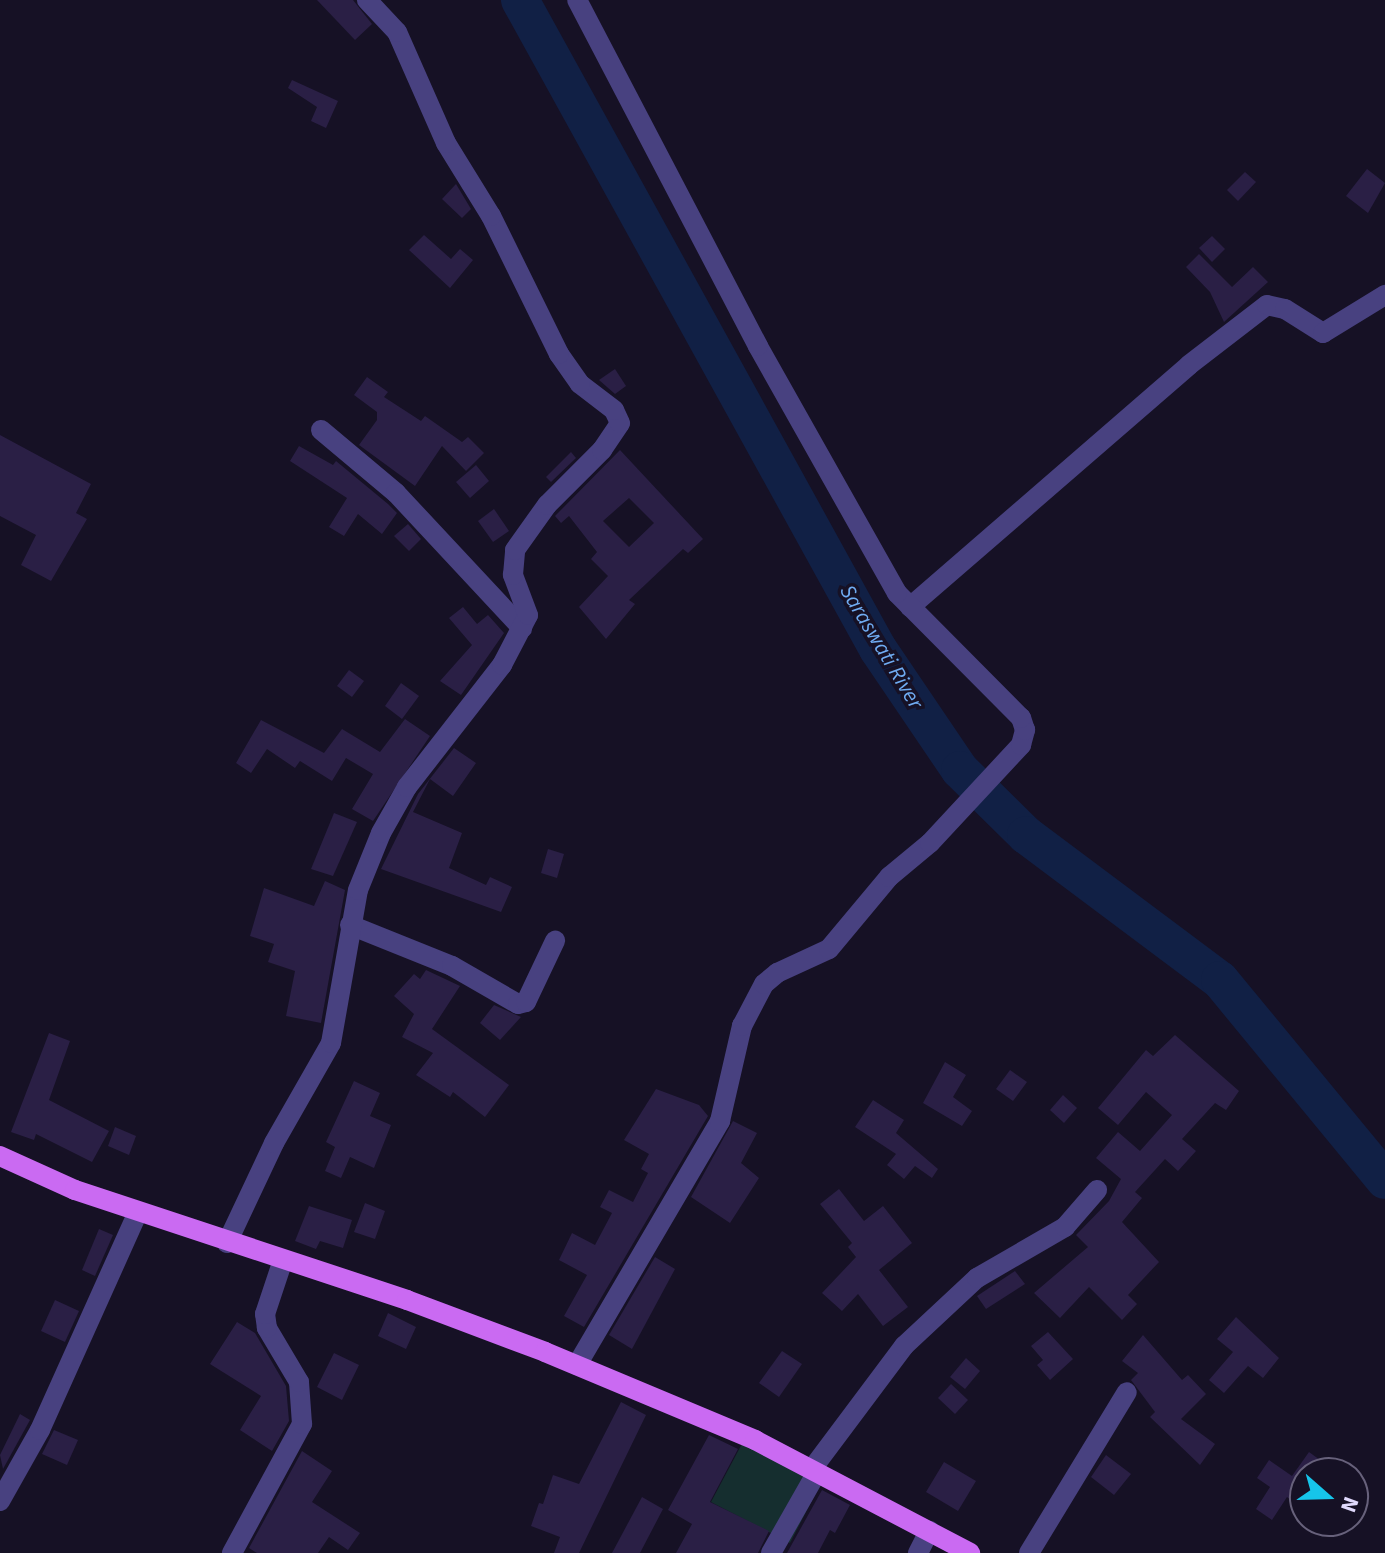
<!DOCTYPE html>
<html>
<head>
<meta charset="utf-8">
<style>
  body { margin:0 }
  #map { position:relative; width:1385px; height:1553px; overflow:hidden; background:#161125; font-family:"Source Sans 3",sans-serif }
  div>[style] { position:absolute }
  .green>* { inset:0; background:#152e2f }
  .river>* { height:38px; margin:-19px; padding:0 19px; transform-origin:19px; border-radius:19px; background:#112045 }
  .building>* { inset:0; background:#2a1f45 }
  .minor>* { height:20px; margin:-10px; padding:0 10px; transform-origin:10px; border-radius:10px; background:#484180 }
  .primary>* { height:20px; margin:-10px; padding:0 10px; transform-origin:10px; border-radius:10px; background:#ca6af2 }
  span { translate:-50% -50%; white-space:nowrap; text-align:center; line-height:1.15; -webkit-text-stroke:7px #161125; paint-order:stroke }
  .water-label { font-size:22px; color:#70acf2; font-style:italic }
  .north { position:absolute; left:1289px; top:1457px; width:80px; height:80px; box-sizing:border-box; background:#161125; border:2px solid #67617b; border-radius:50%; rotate:110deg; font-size:22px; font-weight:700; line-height:32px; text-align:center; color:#e0d9fc }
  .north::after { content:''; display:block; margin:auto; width:28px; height:36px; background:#16c5ea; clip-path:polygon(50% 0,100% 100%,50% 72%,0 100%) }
</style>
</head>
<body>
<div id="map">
  <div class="green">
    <div style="clip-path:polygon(744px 1440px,823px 1479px,790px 1543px,711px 1502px)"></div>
  </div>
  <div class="river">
    <div style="left:520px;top:0;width:741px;rotate:61.12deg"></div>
    <div style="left:878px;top:649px;width:146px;rotate:55.9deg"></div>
    <div style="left:960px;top:770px;width:93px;rotate:44.6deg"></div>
    <div style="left:1026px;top:835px;width:242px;rotate:36.8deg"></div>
    <div style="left:1220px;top:980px;width:259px;rotate:50.5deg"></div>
  </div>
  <div class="building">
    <div style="clip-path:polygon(317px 0,353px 0,372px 24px,355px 40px)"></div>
    <div style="clip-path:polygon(292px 80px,338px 101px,326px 128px,311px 121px,317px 107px,288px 88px)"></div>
    <div style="clip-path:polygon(1367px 169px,1385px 183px,1368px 213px,1346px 196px)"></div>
    <div style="clip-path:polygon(1245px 172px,1256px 182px,1238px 201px,1227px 190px)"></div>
    <div style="clip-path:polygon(456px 184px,471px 209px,462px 218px,442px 199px)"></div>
    <div style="clip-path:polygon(424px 235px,451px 259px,460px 249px,473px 260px,450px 288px,409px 250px)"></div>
    <div style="clip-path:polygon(1212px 236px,1225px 249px,1212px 262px,1199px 248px)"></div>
    <div style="clip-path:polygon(1199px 254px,1232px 287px,1253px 267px,1268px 282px,1224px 322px,1210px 292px,1186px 267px)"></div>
    <div style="clip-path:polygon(615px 369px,626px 386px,615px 394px,599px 380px)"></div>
    <div style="clip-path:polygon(367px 377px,388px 392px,384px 397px,421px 421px,425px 416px,462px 442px,468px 437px,484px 453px,466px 471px,442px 446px,415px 486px,359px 445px,377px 420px,377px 412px,354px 395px)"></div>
    <div style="clip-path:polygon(0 435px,91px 484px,76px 513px,87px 519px,51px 581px,21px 565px,36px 535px,0 516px)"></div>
    <div style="clip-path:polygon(299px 446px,333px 465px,336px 461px,388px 504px,397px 513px,382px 534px,358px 514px,344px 536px,329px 527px,347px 498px,290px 461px)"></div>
    <div style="clip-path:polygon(evenodd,620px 450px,703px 539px,688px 553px,683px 549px,629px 600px,635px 604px,606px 639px,579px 607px,608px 576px,591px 559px,597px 552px,569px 516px,561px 523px,555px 516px,620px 450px,629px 498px,654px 523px,629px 547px,603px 521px,629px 498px)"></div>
    <div style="clip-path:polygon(571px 452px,576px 458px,551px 482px,546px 477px)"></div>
    <div style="clip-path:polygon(476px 465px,489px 481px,470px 498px,456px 482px)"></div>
    <div style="clip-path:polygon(494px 509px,509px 531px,493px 542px,478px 521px)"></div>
    <div style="clip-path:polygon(408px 524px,421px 539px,409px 551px,394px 536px)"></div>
    <div style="clip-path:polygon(463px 607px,477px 624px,488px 615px,504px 633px,461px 695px,440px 681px,472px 645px,449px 618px)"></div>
    <div style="clip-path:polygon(349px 670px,364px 681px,352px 697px,337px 686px)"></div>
    <div style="clip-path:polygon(401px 683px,419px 696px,402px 719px,385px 706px)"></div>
    <div style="clip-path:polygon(405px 719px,430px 736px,373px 821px,352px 809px,373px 774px,346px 758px,332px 781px,300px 761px,295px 768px,267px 749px,251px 773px,236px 763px,261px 720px,324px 753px,342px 729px,380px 752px)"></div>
    <div style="clip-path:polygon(454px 748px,476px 763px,453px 796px,430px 779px,413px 812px,462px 833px,449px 868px,486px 885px,490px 877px,512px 887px,501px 912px,381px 869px,418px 794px)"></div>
    <div style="clip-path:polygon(334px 813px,357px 822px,333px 876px,311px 869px)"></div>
    <div style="clip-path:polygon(548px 849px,564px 854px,557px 878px,541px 873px)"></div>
    <div style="clip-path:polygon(325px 881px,345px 890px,321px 1023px,286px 1016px,295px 971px,268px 962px,274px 944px,250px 936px,264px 888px,314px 906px)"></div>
    <div style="clip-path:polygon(426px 970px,460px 986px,432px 1029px,509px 1085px,485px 1117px,453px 1092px,450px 1097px,416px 1075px,433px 1053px,402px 1037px,414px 1014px,394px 996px,414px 974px,420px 979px)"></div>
    <div style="clip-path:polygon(494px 1005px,521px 1017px,500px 1040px,480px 1023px)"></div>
    <div style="clip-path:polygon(49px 1033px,70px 1041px,49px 1100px,109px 1131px,92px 1162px,36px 1134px,34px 1140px,11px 1132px)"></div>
    <div style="clip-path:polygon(1175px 1035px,1239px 1091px,1226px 1110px,1215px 1103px,1182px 1139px,1196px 1151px,1178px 1171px,1165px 1159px,1135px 1192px,1142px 1198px,1122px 1222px,1159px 1262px,1128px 1295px,1137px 1304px,1122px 1320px,1089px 1287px,1060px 1318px,1034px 1293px,1088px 1247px,1076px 1235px,1109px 1201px,1121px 1179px,1096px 1158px,1118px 1132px,1140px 1151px,1172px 1115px,1146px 1092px,1118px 1125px,1098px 1108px,1146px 1050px,1153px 1056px)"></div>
    <div style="clip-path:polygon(945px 1062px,966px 1075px,953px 1097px,972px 1111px,962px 1126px,923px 1103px)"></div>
    <div style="clip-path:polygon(1010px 1070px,1027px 1082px,1013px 1101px,996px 1089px)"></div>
    <div style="clip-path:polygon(354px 1081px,380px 1093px,370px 1116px,391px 1125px,374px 1168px,350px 1157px,341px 1178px,325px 1171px,335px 1147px,326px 1142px)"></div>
    <div style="clip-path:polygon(656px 1089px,699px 1105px,708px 1116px,584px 1327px,564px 1316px,587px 1275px,559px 1260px,572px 1233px,595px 1245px,612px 1213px,600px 1207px,609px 1190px,633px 1202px,648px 1173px,641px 1169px,649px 1154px,624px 1140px)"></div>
    <div style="clip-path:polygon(1063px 1095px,1077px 1108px,1064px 1123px,1050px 1110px)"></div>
    <div style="clip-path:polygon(873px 1100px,904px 1120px,896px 1133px,938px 1169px,932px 1178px,915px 1166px,904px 1179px,887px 1165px,896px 1154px,855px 1127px)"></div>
    <div style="clip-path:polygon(733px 1121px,757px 1133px,741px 1163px,759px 1178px,730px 1223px,691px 1197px)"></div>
    <div style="clip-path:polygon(115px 1127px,136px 1136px,129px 1155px,108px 1146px)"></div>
    <div style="clip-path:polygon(839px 1189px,864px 1221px,883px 1206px,912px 1243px,879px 1270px,908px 1307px,883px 1326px,858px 1294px,842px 1311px,822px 1293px,856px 1257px,848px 1247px,852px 1243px,820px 1204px)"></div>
    <div style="clip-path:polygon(365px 1203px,385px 1211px,375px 1239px,354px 1232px)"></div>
    <div style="clip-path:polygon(309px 1206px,352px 1220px,343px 1248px,320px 1241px,316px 1249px,295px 1241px)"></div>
    <div style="clip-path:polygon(99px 1229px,113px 1235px,95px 1276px,82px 1270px)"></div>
    <div style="clip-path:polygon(655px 1257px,675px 1269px,632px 1349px,609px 1335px)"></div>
    <div style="clip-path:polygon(1015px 1271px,1025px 1284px,986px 1309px,977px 1296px)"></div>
    <div style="clip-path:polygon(55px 1300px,79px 1311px,65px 1342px,41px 1331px)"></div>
    <div style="clip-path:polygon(388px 1313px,416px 1327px,406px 1349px,378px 1336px)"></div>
    <div style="clip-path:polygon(1236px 1317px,1279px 1358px,1263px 1378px,1248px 1366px,1224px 1393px,1209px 1380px,1233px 1352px,1217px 1339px)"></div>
    <div style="clip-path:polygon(237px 1322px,255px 1333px,286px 1386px,289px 1421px,272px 1451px,240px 1430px,261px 1396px,210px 1364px)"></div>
    <div style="clip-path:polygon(1048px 1332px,1073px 1359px,1050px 1380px,1037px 1365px,1043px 1360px,1031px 1346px)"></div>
    <div style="clip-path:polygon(1143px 1335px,1182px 1380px,1188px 1375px,1206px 1394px,1181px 1419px,1215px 1444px,1200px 1465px,1150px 1417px,1155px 1412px,1131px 1380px,1138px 1373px,1122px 1361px)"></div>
    <div style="clip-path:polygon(782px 1351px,802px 1364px,779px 1397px,759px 1383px)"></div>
    <div style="clip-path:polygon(334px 1353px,359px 1365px,342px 1400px,317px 1387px)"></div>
    <div style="clip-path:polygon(966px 1358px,980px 1371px,965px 1389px,950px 1377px)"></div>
    <div style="clip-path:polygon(951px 1384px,968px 1400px,955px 1414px,938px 1398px)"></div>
    <div style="clip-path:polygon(621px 1402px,646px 1415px,579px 1553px,554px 1553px,560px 1537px,531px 1526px,539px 1503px,543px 1504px,553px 1475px,579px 1484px)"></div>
    <div style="clip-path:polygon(20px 1414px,30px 1420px,3px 1469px,0 1455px)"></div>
    <div style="clip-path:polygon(54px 1430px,78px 1440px,67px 1465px,42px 1454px)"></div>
    <div style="clip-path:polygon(709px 1435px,738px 1449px,710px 1502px,769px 1531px,758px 1553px,676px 1553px,692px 1524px,668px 1510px)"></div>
    <div style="clip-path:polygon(302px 1451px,332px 1471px,312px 1502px,360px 1533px,348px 1550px,329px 1537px,318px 1553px,257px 1553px,249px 1548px)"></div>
    <div style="clip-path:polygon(1309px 1452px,1338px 1473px,1305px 1473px,1305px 1510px,1287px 1497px,1272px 1520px,1256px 1509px,1270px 1487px,1257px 1478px,1269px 1460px,1292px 1476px)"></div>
    <div style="clip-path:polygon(1106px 1455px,1131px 1474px,1114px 1495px,1091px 1477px)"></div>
    <div style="clip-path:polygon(944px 1462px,976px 1481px,958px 1511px,926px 1492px)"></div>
    <div style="clip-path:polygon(822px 1490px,850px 1505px,835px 1533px,830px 1530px,818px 1553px,787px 1553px)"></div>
    <div style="clip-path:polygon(642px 1497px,663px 1509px,640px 1553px,612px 1553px)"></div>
  </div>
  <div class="minor">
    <div style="left:321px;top:430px;width:98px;rotate:40deg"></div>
    <div style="left:396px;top:493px;width:185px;rotate:47deg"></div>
    <div style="left:910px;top:607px;width:369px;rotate:-40.9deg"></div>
    <div style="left:1189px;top:365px;width:98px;rotate:-37.6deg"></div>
    <div style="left:1267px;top:305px;width:18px;rotate:13deg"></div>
    <div style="left:1285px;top:309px;width:45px;rotate:32.3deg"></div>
    <div style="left:1323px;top:333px;width:73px;rotate:-31.5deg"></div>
    <div style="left:350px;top:925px;width:110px;rotate:21.9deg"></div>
    <div style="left:452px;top:966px;width:76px;rotate:29.9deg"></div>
    <div style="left:518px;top:1004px;width:8px;rotate:-14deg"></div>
    <div style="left:526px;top:1002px;width:68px;rotate:-64.6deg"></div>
    <div style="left:227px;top:1243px;width:110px;rotate:-64.8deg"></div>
    <div style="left:274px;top:1143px;width:115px;rotate:-60.3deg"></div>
    <div style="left:331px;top:1043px;width:155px;rotate:-80deg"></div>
    <div style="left:358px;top:890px;width:61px;rotate:-68deg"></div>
    <div style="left:381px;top:833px;width:53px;rotate:-60.5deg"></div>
    <div style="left:407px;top:787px;width:155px;rotate:-52.1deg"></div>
    <div style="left:502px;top:665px;width:56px;rotate:-62.5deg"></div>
    <div style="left:528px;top:615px;width:43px;rotate:-110.6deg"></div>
    <div style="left:513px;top:575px;width:25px;rotate:-85deg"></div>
    <div style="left:515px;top:550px;width:55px;rotate:-54.6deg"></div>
    <div style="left:547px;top:505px;width:78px;rotate:-45deg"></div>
    <div style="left:602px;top:450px;width:32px;rotate:-56deg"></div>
    <div style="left:620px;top:423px;width:14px;rotate:-115deg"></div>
    <div style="left:614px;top:410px;width:43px;rotate:-142.6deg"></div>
    <div style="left:580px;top:384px;width:37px;rotate:-125deg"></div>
    <div style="left:559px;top:354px;width:154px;rotate:-116.2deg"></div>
    <div style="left:491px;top:216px;width:86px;rotate:-121.7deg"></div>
    <div style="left:446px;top:143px;width:121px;rotate:-113.8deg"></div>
    <div style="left:397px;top:32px;width:44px;rotate:-133.2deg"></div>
    <div style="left:577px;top:1365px;width:283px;rotate:-59.6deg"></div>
    <div style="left:720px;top:1121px;width:98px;rotate:-77deg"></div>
    <div style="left:742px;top:1026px;width:47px;rotate:-62.4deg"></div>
    <div style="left:764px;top:984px;width:17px;rotate:-40deg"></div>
    <div style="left:777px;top:973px;width:57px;rotate:-24.8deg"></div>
    <div style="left:829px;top:949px;width:94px;rotate:-50.2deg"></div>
    <div style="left:889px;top:877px;width:53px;rotate:-39.7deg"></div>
    <div style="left:930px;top:843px;width:134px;rotate:-47.1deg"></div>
    <div style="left:1021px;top:745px;width:16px;rotate:-75deg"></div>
    <div style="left:1025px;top:730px;width:13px;rotate:-108deg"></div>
    <div style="left:1021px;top:718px;width:176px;rotate:-134.8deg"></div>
    <div style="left:897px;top:593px;width:283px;rotate:-119.4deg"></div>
    <div style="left:758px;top:346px;width:390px;rotate:-117.6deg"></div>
    <div style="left:812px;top:1469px;width:154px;rotate:-53.2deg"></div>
    <div style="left:904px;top:1346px;width:100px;rotate:-43deg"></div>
    <div style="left:977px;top:1278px;width:102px;rotate:-30.1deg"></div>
    <div style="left:1065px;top:1227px;width:49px;rotate:-49.1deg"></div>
    <div style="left:0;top:1501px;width:81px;rotate:-60.6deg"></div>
    <div style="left:40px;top:1430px;width:239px;rotate:-65.8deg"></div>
    <div style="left:232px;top:1553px;width:147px;rotate:-61.5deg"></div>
    <div style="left:302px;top:1424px;width:42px;rotate:-94.1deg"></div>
    <div style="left:299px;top:1382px;width:63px;rotate:-120.7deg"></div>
    <div style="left:267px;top:1328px;width:14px;rotate:-98deg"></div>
    <div style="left:265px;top:1314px;width:57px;rotate:-71.6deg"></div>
    <div style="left:771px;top:1553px;width:93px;rotate:-60.4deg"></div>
    <div style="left:918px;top:1553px;width:25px;rotate:-63deg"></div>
    <div style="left:1029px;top:1553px;width:188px;rotate:-58.7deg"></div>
  </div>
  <div class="primary">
    <div style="left:0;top:1156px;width:82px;rotate:24.4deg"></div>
    <div style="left:75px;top:1190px;width:350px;rotate:18.3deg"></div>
    <div style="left:407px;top:1300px;width:147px;rotate:20.6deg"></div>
    <div style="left:545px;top:1352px;width:228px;rotate:22.7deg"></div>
    <div style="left:755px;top:1440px;width:243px;rotate:27.7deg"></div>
  </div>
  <div class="water-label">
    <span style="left:881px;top:647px;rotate:59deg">Saraswati River</span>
  </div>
  <div class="north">N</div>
</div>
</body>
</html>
